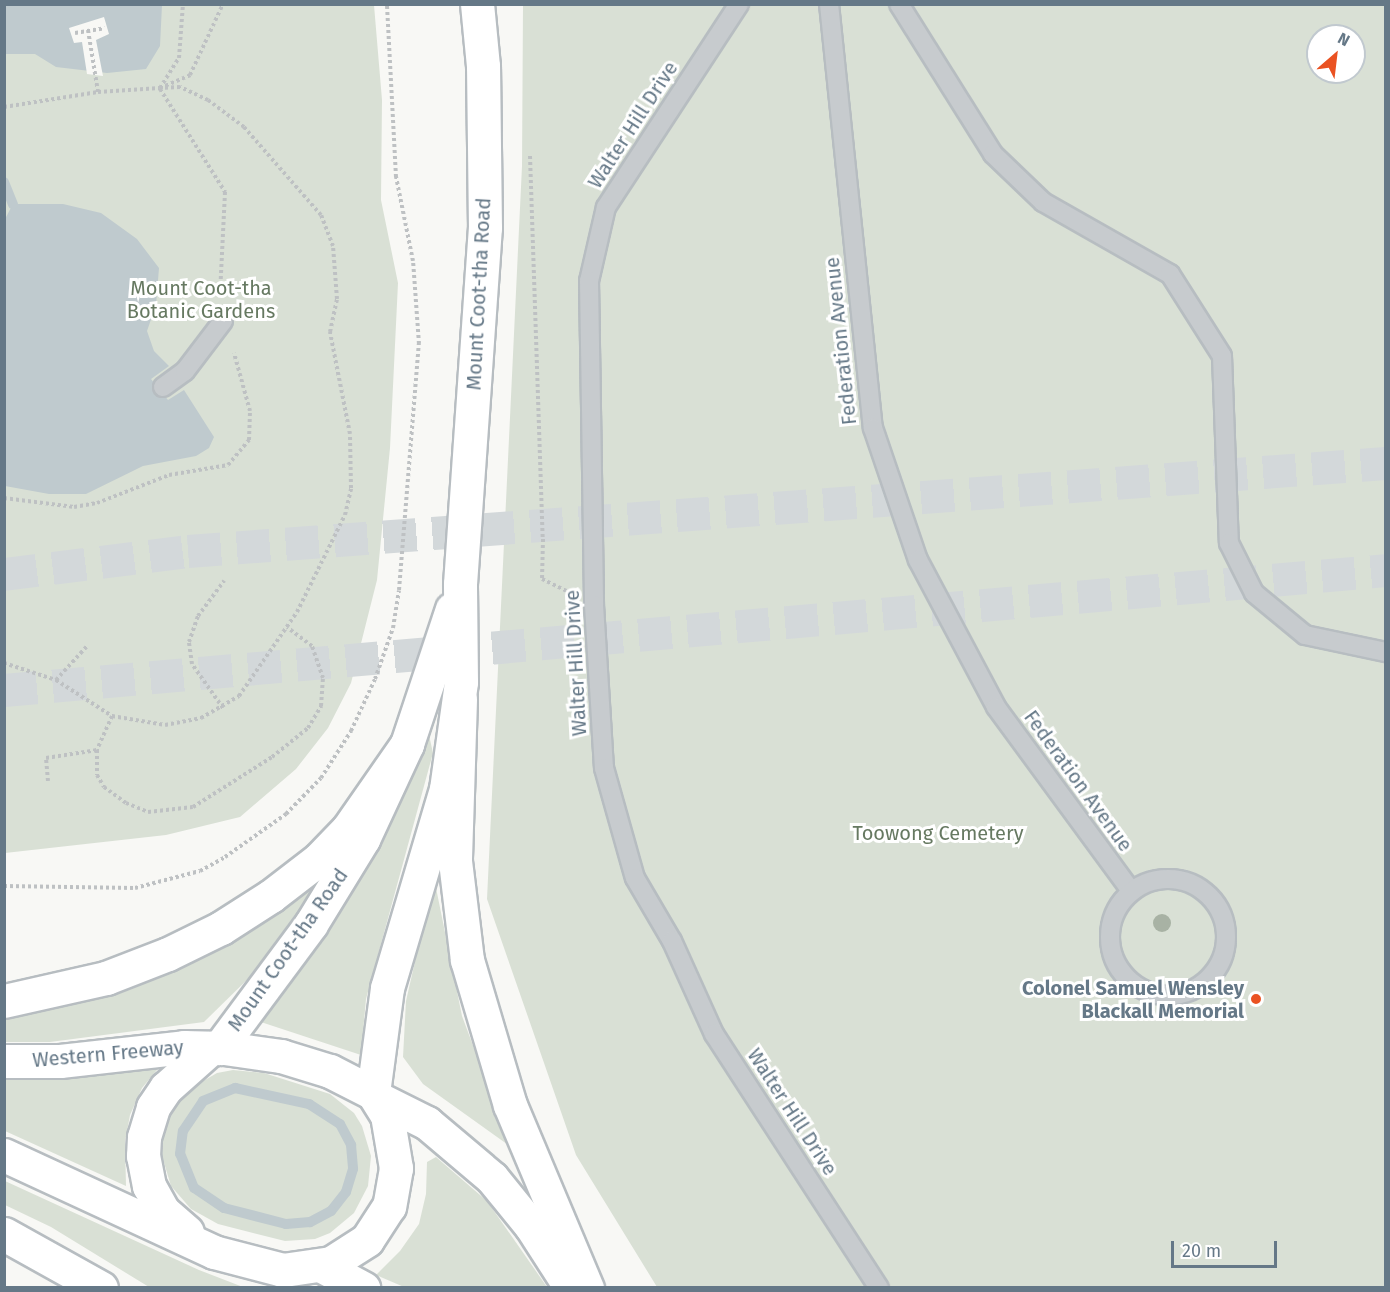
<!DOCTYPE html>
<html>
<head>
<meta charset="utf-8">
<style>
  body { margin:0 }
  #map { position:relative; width:1390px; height:1292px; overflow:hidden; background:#f8f8f5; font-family:"Fira Sans",sans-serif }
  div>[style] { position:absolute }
  .green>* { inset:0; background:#d9e0d5 }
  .water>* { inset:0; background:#bfcace }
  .pier>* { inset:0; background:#f8f8f5 }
  .stream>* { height:10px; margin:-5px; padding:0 5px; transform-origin:5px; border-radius:5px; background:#bfcace }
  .highway-tunnel>* { height:33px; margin-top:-16.5px; transform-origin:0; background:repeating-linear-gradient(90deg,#d3d8da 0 33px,transparent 0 49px) }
  .path>* { height:4px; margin-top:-2px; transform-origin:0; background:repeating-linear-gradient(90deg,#bec1c3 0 3px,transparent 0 6px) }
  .roads { filter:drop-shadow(2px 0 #b7bdc1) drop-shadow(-2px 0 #b7bdc1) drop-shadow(0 2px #b7bdc1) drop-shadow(0 -2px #b7bdc1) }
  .lane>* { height:18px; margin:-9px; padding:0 9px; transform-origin:9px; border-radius:9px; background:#c7cbce }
  .lane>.ring { margin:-9px; padding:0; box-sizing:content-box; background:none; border:18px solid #c7cbce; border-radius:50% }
  .secondary>* { height:33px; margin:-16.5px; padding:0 16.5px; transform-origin:16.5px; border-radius:16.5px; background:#fff }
  .highway>* { height:33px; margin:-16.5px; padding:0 16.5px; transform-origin:16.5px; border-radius:16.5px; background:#fff }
  .path-bridge>* { height:4px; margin-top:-2px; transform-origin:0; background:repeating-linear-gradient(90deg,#bec1c3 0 3px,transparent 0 6px) }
  .trees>* { width:18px; height:18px; margin:-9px; border-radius:50%; background:#a8b2a4 }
  .dots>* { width:16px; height:16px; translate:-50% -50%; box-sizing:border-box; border:3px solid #fff; border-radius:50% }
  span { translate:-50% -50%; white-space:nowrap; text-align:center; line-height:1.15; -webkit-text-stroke:6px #fff; paint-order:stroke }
  .street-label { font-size:20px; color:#657887 }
  .park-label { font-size:20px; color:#667961 }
  .poi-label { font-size:20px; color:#657887; font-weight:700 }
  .right { translate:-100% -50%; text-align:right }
  .frame { position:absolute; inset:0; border:6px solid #657887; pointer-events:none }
  .north { position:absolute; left:1306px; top:24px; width:60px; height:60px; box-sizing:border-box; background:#fff; border:2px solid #c1c9cf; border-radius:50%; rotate:28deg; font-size:16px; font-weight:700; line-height:24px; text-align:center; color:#657887 }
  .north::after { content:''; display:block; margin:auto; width:21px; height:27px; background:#ea5222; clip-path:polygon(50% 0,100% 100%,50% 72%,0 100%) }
  .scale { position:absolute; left:1171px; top:1241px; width:106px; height:27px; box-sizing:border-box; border:3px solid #657887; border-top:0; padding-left:8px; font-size:18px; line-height:21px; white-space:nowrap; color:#657887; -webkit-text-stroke:4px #fff; paint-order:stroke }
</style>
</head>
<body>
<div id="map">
  <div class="green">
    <div style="clip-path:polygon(4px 5px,374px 5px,382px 100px,381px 200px,398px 283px,390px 448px,377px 580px,351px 683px,328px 728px,296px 769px,240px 817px,166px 835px,5px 853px)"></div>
    <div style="clip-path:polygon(evenodd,523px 5px,1385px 5px,1385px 1287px,657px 1287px,576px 1155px,487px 899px,522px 166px,523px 5px,1318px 36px,1354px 36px,1354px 72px,1318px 72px,1318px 36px)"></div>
    <div style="clip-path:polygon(429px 735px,433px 753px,366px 999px,361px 1055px,252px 1019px,417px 745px)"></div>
    <div style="clip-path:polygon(326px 869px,288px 931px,257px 970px,204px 1022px,50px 1042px,5px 1042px,4px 1011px)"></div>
    <div style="clip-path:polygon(434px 878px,462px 1016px,511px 1147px,423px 1084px,403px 1057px,406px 1001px)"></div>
    <div style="clip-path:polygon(162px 1064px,142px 1088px,130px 1115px,125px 1142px,126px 1186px,5px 1131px,4px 1079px,65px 1079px)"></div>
    <div style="clip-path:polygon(233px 1070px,264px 1073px,330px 1094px,354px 1113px,362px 1126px,371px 1156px,368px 1186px,354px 1213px,330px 1233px,315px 1239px,285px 1241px,218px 1224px,191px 1209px,171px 1186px,162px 1156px,162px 1141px,171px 1112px,191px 1088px,217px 1073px)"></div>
    <div style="clip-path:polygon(436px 1157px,487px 1201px,547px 1287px,404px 1287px,376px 1275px,400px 1251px,419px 1224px,426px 1194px,427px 1162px)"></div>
    <div style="clip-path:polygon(5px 1181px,199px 1270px,243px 1287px,149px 1287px,51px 1227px,5px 1205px)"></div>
  </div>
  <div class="water">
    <div style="clip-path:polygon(5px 5px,162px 5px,160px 46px,146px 69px,107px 73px,56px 67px,35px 54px,5px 54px)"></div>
    <div style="clip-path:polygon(13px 204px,63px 204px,101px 213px,137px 239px,159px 268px,156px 305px,147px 331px,154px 351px,169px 366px,151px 379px,168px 400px,184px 390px,214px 437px,209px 448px,196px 456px,143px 466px,86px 494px,49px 494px,5px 486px,5px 219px)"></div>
  </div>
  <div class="pier">
    <div style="clip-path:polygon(104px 17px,109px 34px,96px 40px,103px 76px,87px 74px,82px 42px,74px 43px,69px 28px)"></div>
  </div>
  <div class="stream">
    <div style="left:4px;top:182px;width:24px;rotate:68deg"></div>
    <div style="left:235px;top:1088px;width:76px;rotate:12.2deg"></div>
    <div style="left:309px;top:1104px;width:37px;rotate:33deg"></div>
    <div style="left:340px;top:1124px;width:24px;rotate:62deg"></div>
    <div style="left:351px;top:1145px;width:24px;rotate:85deg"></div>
    <div style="left:353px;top:1169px;width:24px;rotate:107deg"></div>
    <div style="left:346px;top:1192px;width:24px;rotate:128deg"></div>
    <div style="left:331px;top:1211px;width:24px;rotate:152deg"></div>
    <div style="left:310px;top:1222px;width:24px;rotate:175deg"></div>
    <div style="left:286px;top:1224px;width:64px;rotate:-165.5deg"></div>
    <div style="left:224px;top:1208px;width:36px;rotate:-146deg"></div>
    <div style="left:194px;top:1188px;width:37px;rotate:-112deg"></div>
    <div style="left:180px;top:1154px;width:23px;rotate:-83deg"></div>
    <div style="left:183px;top:1131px;width:36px;rotate:-56deg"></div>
    <div style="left:203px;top:1101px;width:35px;rotate:-22deg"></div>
  </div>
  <div class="highway-tunnel">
    <div style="left:4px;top:574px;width:185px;rotate:-7.1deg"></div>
    <div style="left:188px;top:551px;width:1201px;rotate:-4.2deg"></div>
    <div style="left:4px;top:690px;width:1387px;rotate:-4.96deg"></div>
  </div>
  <div class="path">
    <div style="left:88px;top:30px;width:63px;rotate:80.8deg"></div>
    <div style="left:75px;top:33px;width:30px;rotate:-9deg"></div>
    <div style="left:160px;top:88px;width:36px;rotate:-58deg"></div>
    <div style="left:179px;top:58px;width:54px;rotate:-85.8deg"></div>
    <div style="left:160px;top:89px;width:122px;rotate:57.7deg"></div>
    <div style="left:225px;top:192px;width:102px;rotate:92.8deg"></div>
    <div style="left:4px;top:107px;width:95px;rotate:-9.1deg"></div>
    <div style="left:98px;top:92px;width:62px;rotate:-3.7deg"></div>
    <div style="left:160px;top:88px;width:33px;rotate:-23deg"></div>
    <div style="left:190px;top:75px;width:78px;rotate:-65.1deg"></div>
    <div style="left:4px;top:498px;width:71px;rotate:7.3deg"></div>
    <div style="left:74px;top:507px;width:23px;rotate:-10deg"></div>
    <div style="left:97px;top:503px;width:77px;rotate:-21.3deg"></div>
    <div style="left:169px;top:475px;width:60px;rotate:-9.6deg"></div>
    <div style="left:228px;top:465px;width:33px;rotate:-50deg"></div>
    <div style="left:249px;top:440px;width:29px;rotate:-88deg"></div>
    <div style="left:250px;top:411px;width:60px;rotate:-105.4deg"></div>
    <div style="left:543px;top:539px;width:40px;rotate:91.4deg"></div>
    <div style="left:542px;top:579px;width:28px;rotate:26deg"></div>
    <div style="left:4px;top:663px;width:55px;rotate:18.1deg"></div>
    <div style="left:56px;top:680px;width:67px;rotate:32.7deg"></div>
    <div style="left:112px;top:716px;width:54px;rotate:9.6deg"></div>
    <div style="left:165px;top:725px;width:37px;rotate:-11deg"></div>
    <div style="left:201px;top:718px;width:44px;rotate:-30.1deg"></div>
    <div style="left:239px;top:696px;width:102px;rotate:-55.4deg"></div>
    <div style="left:297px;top:612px;width:108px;rotate:-63.7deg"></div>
    <div style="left:345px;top:515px;width:28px;rotate:-77deg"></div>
    <div style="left:351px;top:488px;width:54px;rotate:-91.1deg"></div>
    <div style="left:350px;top:434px;width:104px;rotate:-101.1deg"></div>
    <div style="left:330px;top:332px;width:34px;rotate:-78deg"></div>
    <div style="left:337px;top:299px;width:53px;rotate:-94.3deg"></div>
    <div style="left:333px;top:246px;width:33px;rotate:-111deg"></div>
    <div style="left:321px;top:215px;width:117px;rotate:-131.2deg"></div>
    <div style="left:244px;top:127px;width:45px;rotate:-143.1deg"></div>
    <div style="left:208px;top:100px;width:31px;rotate:-155deg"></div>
    <div style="left:180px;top:87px;width:20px;rotate:177deg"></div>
    <div style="left:56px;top:680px;width:46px;rotate:-47.6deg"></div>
    <div style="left:223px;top:708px;width:54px;rotate:-125.2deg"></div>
    <div style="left:192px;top:664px;width:22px;rotate:-98deg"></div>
    <div style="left:189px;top:642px;width:28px;rotate:-71deg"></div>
    <div style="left:198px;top:616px;width:44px;rotate:-53.4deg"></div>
    <div style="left:112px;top:716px;width:37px;rotate:114deg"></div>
    <div style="left:97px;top:750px;width:25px;rotate:90deg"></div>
    <div style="left:97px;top:775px;width:14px;rotate:60deg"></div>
    <div style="left:104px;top:787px;width:27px;rotate:36deg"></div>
    <div style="left:126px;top:803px;width:24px;rotate:22deg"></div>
    <div style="left:148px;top:812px;width:45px;rotate:-6.3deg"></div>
    <div style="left:193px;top:807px;width:93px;rotate:-32.3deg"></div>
    <div style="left:272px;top:757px;width:46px;rotate:-38.9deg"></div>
    <div style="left:308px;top:728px;width:26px;rotate:-59deg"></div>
    <div style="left:321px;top:706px;width:28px;rotate:-86deg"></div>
    <div style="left:323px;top:678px;width:34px;rotate:-109deg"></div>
    <div style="left:312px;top:646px;width:31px;rotate:-143deg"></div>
    <div style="left:48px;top:781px;width:23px;rotate:-95deg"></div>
    <div style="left:46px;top:758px;width:52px;rotate:-8.9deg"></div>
    <div style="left:4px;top:886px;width:131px;rotate:0.9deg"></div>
    <div style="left:135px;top:888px;width:67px;rotate:-14.7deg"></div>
    <div style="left:200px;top:871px;width:29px;rotate:-29deg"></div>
    <div style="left:225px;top:857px;width:75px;rotate:-35.2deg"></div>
    <div style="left:286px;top:814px;width:50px;rotate:-45.8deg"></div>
    <div style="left:321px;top:778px;width:56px;rotate:-57.4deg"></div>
    <div style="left:351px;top:731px;width:57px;rotate:-65.2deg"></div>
    <div style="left:375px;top:679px;width:54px;rotate:-70.6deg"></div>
    <div style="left:393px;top:628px;width:38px;rotate:-81deg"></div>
    <div style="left:399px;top:590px;width:247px;rotate:-85.4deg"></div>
    <div style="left:419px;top:344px;width:83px;rotate:-94.1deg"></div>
    <div style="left:413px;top:261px;width:86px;rotate:-101.4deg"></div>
    <div style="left:396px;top:177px;width:173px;rotate:-93deg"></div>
  </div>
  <div class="roads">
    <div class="lane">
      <div style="left:739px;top:4px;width:243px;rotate:123.2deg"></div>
      <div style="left:606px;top:207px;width:76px;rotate:102.9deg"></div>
      <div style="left:589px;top:281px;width:324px;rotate:89.1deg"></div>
      <div style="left:594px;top:605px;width:163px;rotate:86.5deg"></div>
      <div style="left:604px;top:768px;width:114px;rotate:74.3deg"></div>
      <div style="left:635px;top:878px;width:73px;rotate:59.6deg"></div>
      <div style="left:672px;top:941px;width:102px;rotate:65.7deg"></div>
      <div style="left:714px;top:1034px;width:303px;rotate:57deg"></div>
      <div style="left:829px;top:4px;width:426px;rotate:84.1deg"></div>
      <div style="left:873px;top:428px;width:139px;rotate:71.2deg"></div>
      <div style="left:918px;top:560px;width:166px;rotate:62deg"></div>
      <div style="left:996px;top:707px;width:228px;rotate:53.7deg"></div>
      <div style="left:899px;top:4px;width:177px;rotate:57.9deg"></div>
      <div style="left:993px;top:154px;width:69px;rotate:43.8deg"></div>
      <div style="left:1043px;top:202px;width:146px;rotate:29.6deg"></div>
      <div style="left:1170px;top:274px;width:97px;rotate:57.6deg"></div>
      <div style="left:1222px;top:356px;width:187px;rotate:87.9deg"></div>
      <div style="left:1229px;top:543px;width:56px;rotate:63.4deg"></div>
      <div style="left:1254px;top:593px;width:66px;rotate:39.5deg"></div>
      <div style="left:1305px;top:635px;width:83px;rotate:11.9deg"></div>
      <div style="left:163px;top:387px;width:27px;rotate:-36deg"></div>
      <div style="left:185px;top:371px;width:63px;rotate:-52.8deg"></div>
      <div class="ring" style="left:1110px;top:879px;width:98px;height:98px"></div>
    </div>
    <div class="secondary">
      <div style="left:219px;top:1048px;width:154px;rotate:-53.4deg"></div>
      <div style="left:311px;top:924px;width:100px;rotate:-58.5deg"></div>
      <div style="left:363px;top:839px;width:105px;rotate:-65.1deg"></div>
      <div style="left:407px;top:744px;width:142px;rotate:-71.6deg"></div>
      <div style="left:373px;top:1093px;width:106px;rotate:-82.4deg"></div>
      <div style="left:387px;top:988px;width:208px;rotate:-73.5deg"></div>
      <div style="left:446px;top:789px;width:108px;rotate:-82deg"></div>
      <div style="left:461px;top:682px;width:98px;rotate:-90.6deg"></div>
      <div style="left:460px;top:584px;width:357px;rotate:-86deg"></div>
      <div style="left:485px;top:228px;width:162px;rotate:-90.7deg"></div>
      <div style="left:483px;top:66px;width:62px;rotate:-95.5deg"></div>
    </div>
    <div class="highway">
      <div style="left:460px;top:699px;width:162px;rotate:91.8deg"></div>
      <div style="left:455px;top:861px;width:100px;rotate:83.1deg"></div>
      <div style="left:467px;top:960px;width:151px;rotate:73.5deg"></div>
      <div style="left:510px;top:1105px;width:199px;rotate:67.2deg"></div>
      <div style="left:4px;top:1001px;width:105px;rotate:-12.7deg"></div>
      <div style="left:106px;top:978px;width:66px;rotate:-21.2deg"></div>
      <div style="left:168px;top:954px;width:59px;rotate:-26.1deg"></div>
      <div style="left:221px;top:928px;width:59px;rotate:-32.6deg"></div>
      <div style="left:271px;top:896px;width:61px;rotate:-37.6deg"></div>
      <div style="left:319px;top:859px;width:42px;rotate:-46deg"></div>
      <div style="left:348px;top:829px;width:103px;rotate:-55.2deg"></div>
      <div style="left:4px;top:1061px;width:56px"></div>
      <div style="left:60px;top:1061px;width:125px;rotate:-6.4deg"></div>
      <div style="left:184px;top:1047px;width:40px;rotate:1.4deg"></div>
      <div style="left:224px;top:1048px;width:58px;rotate:8deg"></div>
      <div style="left:281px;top:1056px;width:51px;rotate:17deg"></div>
      <div style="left:330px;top:1071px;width:48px;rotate:27.1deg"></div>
      <div style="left:373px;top:1093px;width:26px;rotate:58deg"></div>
      <div style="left:387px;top:1115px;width:54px;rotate:80.4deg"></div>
      <div style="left:396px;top:1168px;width:39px;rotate:100deg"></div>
      <div style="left:389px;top:1206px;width:40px;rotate:122.9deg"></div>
      <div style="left:367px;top:1240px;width:43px;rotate:147.4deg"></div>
      <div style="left:331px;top:1263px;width:49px;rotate:171.7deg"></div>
      <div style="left:283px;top:1270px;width:71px;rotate:-165.4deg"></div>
      <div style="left:214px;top:1252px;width:231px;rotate:-155.2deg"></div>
      <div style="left:377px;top:1098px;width:56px;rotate:26.6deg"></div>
      <div style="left:427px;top:1123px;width:85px;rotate:40.2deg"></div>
      <div style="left:492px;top:1178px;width:62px;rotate:50.9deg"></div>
      <div style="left:531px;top:1226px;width:74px;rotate:57.2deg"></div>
      <div style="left:187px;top:1232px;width:32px;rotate:-139deg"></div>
      <div style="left:163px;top:1211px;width:29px;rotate:-119deg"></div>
      <div style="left:149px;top:1186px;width:31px;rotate:-101deg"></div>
      <div style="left:143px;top:1156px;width:19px;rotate:-87deg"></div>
      <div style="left:144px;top:1137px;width:31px;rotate:-73deg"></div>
      <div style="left:153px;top:1107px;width:23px;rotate:-56deg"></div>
      <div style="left:166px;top:1088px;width:60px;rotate:-41.6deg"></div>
      <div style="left:4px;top:1234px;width:111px;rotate:29.1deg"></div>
      <div style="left:322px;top:1266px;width:47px;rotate:28.2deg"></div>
    </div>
  </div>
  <div class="path-bridge">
    <div style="left:530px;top:156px;width:383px;rotate:88.1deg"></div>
  </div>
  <div class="trees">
    <div style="left:1162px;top:923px"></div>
  </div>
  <div class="dots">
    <div style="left:1256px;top:999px;background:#ea5222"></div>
  </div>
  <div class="street-label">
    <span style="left:633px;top:125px;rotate:-57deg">Walter Hill Drive</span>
    <span style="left:479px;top:294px;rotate:-87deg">Mount Coot-tha Road</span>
    <span style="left:841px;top:341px;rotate:-96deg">Federation Avenue</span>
    <span style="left:576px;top:663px;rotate:-93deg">Walter Hill Drive</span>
    <span style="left:1078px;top:781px;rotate:54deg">Federation Avenue</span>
    <span style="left:288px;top:950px;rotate:-55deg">Mount Coot-tha Road</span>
    <span style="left:108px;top:1054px;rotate:-5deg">Western Freeway</span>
    <span style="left:792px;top:1112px;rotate:57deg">Walter Hill Drive</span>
  </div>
  <div class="park-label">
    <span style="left:201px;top:300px">Mount Coot-tha<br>Botanic Gardens</span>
    <span style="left:938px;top:833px">Toowong Cemetery</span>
  </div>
  <div class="poi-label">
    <span class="right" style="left:1244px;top:1000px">Colonel Samuel Wensley<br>Blackall Memorial</span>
  </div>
  <div class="frame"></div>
  <div class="north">N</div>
  <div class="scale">20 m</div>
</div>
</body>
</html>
